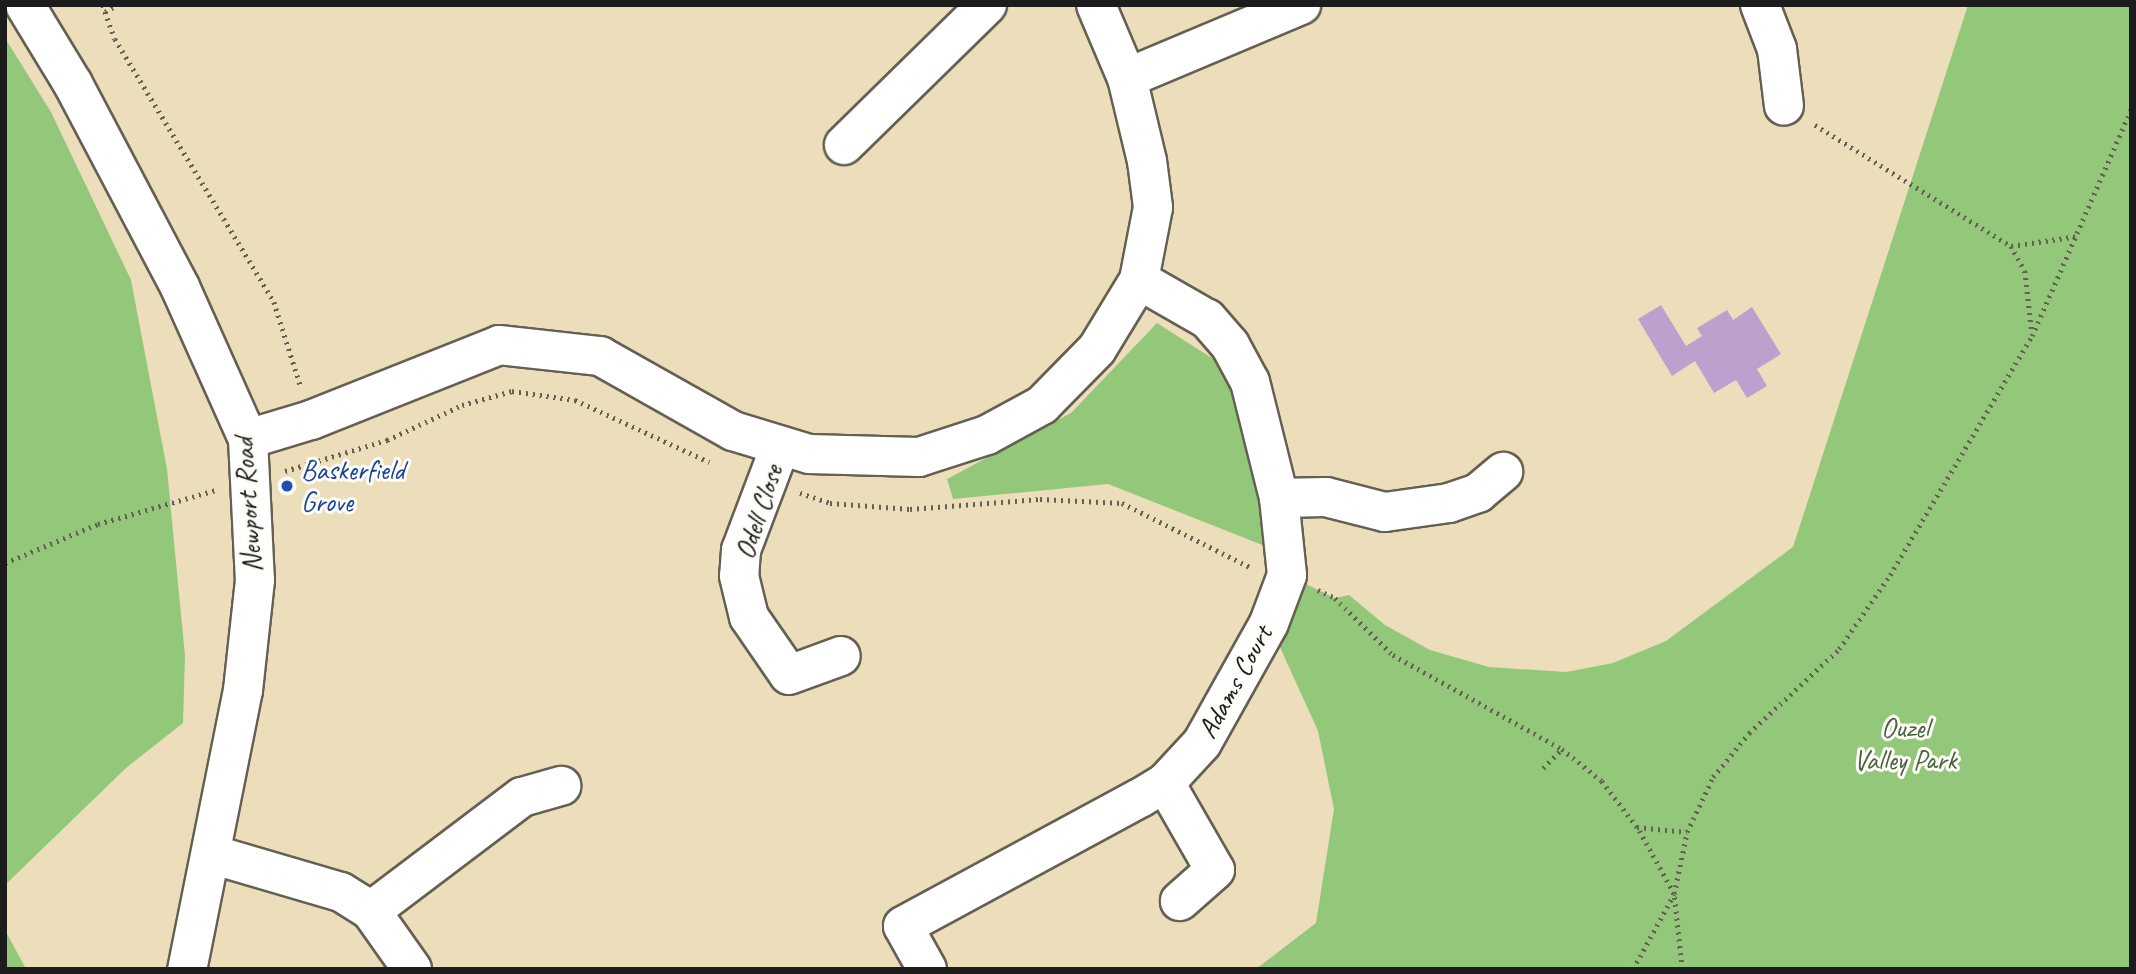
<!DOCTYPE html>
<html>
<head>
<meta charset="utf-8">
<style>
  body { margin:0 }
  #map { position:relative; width:2136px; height:974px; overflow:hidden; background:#ecdeba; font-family:Caveat,sans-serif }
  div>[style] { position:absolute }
  .green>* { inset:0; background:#93c87a }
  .building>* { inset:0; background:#bca0ce }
  .path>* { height:4.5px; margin-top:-2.25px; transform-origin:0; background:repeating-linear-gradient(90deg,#656053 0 2px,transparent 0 7px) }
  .roads { filter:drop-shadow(2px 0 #656053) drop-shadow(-2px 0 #656053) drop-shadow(0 2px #656053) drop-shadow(0 -2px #656053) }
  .minor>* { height:38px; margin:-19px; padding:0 19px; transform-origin:19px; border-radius:19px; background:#fff }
  .dots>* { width:19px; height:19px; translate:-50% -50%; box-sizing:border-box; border:4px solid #fdfcf7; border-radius:50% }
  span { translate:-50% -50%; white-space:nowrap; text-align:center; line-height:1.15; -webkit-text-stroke:6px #fdfcf7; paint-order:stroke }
  .transit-label { font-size:28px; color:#164399 }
  .left { translate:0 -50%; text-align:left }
  .street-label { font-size:28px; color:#1c1c1c }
  .park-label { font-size:28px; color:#4c6142 }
  .frame { position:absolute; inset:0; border:7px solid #1c1c1c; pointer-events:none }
</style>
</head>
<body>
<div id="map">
  <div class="green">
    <div style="clip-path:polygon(1968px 5px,2131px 5px,2131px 969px,1256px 969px,1316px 923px,1334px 809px,1318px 731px,1269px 623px,1287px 575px,1335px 598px,1349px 595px,1385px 625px,1430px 650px,1489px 667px,1566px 672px,1613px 663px,1666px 641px,1793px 547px)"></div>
    <div style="clip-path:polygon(5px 38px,51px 112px,131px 280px,167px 469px,185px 656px,183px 723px,126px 768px,5px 885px)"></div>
    <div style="clip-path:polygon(1157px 323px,1226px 367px,1270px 548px,1108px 484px,953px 499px,947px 479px,1071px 413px)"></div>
    <div style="clip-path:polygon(5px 930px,26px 969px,5px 969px)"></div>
  </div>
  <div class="building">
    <div style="clip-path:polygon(1661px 305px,1686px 346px,1702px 336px,1697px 328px,1727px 310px,1733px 320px,1752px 307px,1781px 354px,1757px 369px,1767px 386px,1747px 398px,1736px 380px,1714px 393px,1695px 361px,1672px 376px,1638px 319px)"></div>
  </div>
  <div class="path">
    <div style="left:103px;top:5px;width:36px;rotate:71deg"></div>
    <div style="left:115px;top:39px;width:307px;rotate:58.8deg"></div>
    <div style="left:274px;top:302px;width:89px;rotate:72.4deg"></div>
    <div style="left:105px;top:12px;width:13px;rotate:-32deg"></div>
    <div style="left:1815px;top:125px;width:230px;rotate:31.7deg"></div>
    <div style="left:2011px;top:246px;width:68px;rotate:-8.5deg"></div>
    <div style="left:2011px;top:246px;width:29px;rotate:61deg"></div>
    <div style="left:2025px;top:271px;width:61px;rotate:83.5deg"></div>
    <div style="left:285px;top:471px;width:107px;rotate:-16.9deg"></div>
    <div style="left:387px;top:440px;width:83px;rotate:-25deg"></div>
    <div style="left:462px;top:405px;width:52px;rotate:-15.6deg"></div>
    <div style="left:512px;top:391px;width:64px;rotate:8.1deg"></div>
    <div style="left:575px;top:400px;width:148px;rotate:24.8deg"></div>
    <div style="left:800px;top:493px;width:32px;rotate:18deg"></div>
    <div style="left:830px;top:503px;width:80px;rotate:4.3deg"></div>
    <div style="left:910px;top:509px;width:130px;rotate:-4.4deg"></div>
    <div style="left:1040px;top:499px;width:82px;rotate:2.8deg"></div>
    <div style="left:1122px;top:503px;width:143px;rotate:26.6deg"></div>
    <div style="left:5px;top:563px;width:101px;rotate:-22.8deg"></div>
    <div style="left:98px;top:524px;width:123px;rotate:-16.1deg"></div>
    <div style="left:1318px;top:590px;width:19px;rotate:25deg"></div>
    <div style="left:1335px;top:598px;width:81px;rotate:44.5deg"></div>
    <div style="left:1393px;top:655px;width:193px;rotate:29.1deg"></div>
    <div style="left:1562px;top:749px;width:51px;rotate:38.7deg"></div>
    <div style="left:1602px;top:781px;width:58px;rotate:52.7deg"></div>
    <div style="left:1637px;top:827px;width:50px;rotate:5.7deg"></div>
    <div style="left:1543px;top:768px;width:27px;rotate:-45deg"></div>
    <div style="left:1633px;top:969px;width:85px;rotate:-61.3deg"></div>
    <div style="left:1674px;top:894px;width:77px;rotate:-118.9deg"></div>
    <div style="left:1682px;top:969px;width:75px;rotate:-96.1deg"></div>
    <div style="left:1674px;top:894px;width:63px;rotate:-78.2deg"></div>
    <div style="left:1687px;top:832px;width:61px;rotate:-64.7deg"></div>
    <div style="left:1713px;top:777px;width:57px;rotate:-50.7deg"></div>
    <div style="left:1749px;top:733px;width:123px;rotate:-43deg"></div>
    <div style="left:1839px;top:649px;width:90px;rotate:-55.4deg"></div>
    <div style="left:1890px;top:575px;width:278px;rotate:-59.3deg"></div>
    <div style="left:2032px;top:336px;width:248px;rotate:-66.4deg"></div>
  </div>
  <div class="roads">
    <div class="minor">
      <div style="left:25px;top:5px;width:92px;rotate:58.7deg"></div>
      <div style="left:73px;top:84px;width:229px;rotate:62.2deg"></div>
      <div style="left:180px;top:287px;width:167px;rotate:65.9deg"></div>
      <div style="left:248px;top:439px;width:141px;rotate:87.2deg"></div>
      <div style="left:255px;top:580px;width:111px;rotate:96.2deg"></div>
      <div style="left:243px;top:690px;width:285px;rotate:101.3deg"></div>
      <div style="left:1760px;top:5px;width:47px;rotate:68.9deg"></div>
      <div style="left:1777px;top:49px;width:57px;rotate:83deg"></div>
      <div style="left:1127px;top:78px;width:189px;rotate:-22.8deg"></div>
      <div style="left:844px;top:145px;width:200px;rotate:-44.4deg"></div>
      <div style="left:248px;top:439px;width:66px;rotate:-16.8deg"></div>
      <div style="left:311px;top:420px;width:202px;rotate:-21.7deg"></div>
      <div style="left:499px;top:345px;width:102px;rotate:6.2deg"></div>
      <div style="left:600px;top:356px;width:153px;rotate:29.4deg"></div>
      <div style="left:733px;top:431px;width:79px;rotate:16.8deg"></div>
      <div style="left:809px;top:454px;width:110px;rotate:1.6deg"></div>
      <div style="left:919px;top:457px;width:71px;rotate:-17.9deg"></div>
      <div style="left:987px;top:435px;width:63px;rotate:-28.6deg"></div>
      <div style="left:1042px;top:405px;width:78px;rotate:-45.5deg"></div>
      <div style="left:1097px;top:349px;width:81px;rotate:-58.7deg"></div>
      <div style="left:1139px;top:280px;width:74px;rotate:-79.1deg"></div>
      <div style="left:1153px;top:207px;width:46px;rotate:-97.4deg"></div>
      <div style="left:1147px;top:161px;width:85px;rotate:-103.5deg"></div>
      <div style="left:1127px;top:78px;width:79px;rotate:-113deg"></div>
      <div style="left:780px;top:447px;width:110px;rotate:110.7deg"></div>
      <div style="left:741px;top:550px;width:26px;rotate:94deg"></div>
      <div style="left:739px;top:576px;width:42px;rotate:76.3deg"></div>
      <div style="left:749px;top:617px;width:70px;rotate:55.4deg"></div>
      <div style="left:789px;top:675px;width:55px;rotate:-20.1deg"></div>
      <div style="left:1279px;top:498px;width:47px;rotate:-1.2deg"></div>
      <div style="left:1326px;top:497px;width:61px;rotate:14.3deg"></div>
      <div style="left:1385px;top:512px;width:65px;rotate:-8deg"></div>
      <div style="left:1449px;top:503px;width:31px;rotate:-19deg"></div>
      <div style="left:1478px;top:493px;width:33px;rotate:-40deg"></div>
      <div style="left:1165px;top:783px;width:100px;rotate:60.1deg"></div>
      <div style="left:1215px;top:870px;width:47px;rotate:138.5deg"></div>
      <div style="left:211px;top:854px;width:135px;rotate:16.3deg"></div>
      <div style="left:341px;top:892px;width:36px;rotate:32deg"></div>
      <div style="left:371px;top:911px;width:71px;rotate:54.7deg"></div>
      <div style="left:371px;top:911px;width:189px;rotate:-37.1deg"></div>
      <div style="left:522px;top:797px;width:41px;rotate:-15.8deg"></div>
      <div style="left:927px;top:969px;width:49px;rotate:-119.2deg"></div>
      <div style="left:903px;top:926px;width:269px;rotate:-28.4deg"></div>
      <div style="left:1140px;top:798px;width:29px;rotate:-31deg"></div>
      <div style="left:1165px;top:783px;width:54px;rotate:-47.2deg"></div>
      <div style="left:1202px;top:743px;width:137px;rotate:-60.8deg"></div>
      <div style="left:1269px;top:623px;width:51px;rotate:-69.4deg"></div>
      <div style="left:1287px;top:575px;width:77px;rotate:-95.9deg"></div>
      <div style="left:1279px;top:498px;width:120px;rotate:-104deg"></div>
      <div style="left:1250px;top:382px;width:42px;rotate:-118.4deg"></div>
      <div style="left:1230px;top:345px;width:35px;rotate:-131deg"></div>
      <div style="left:1207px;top:319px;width:78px;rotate:-150.2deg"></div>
    </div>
  </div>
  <div class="dots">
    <div style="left:287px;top:486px;background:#1a4fb4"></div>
  </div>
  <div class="transit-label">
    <span class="left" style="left:301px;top:486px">Baskerfield<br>Grove</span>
  </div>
  <div class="street-label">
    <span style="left:248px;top:505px;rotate:-94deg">Newport Road</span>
    <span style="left:759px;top:512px;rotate:-72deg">Odell Close</span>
    <span style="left:1235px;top:682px;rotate:-61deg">Adams Court</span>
  </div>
  <div class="park-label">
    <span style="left:1905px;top:744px">Ouzel<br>Valley Park</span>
  </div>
  <div class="frame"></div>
</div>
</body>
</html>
